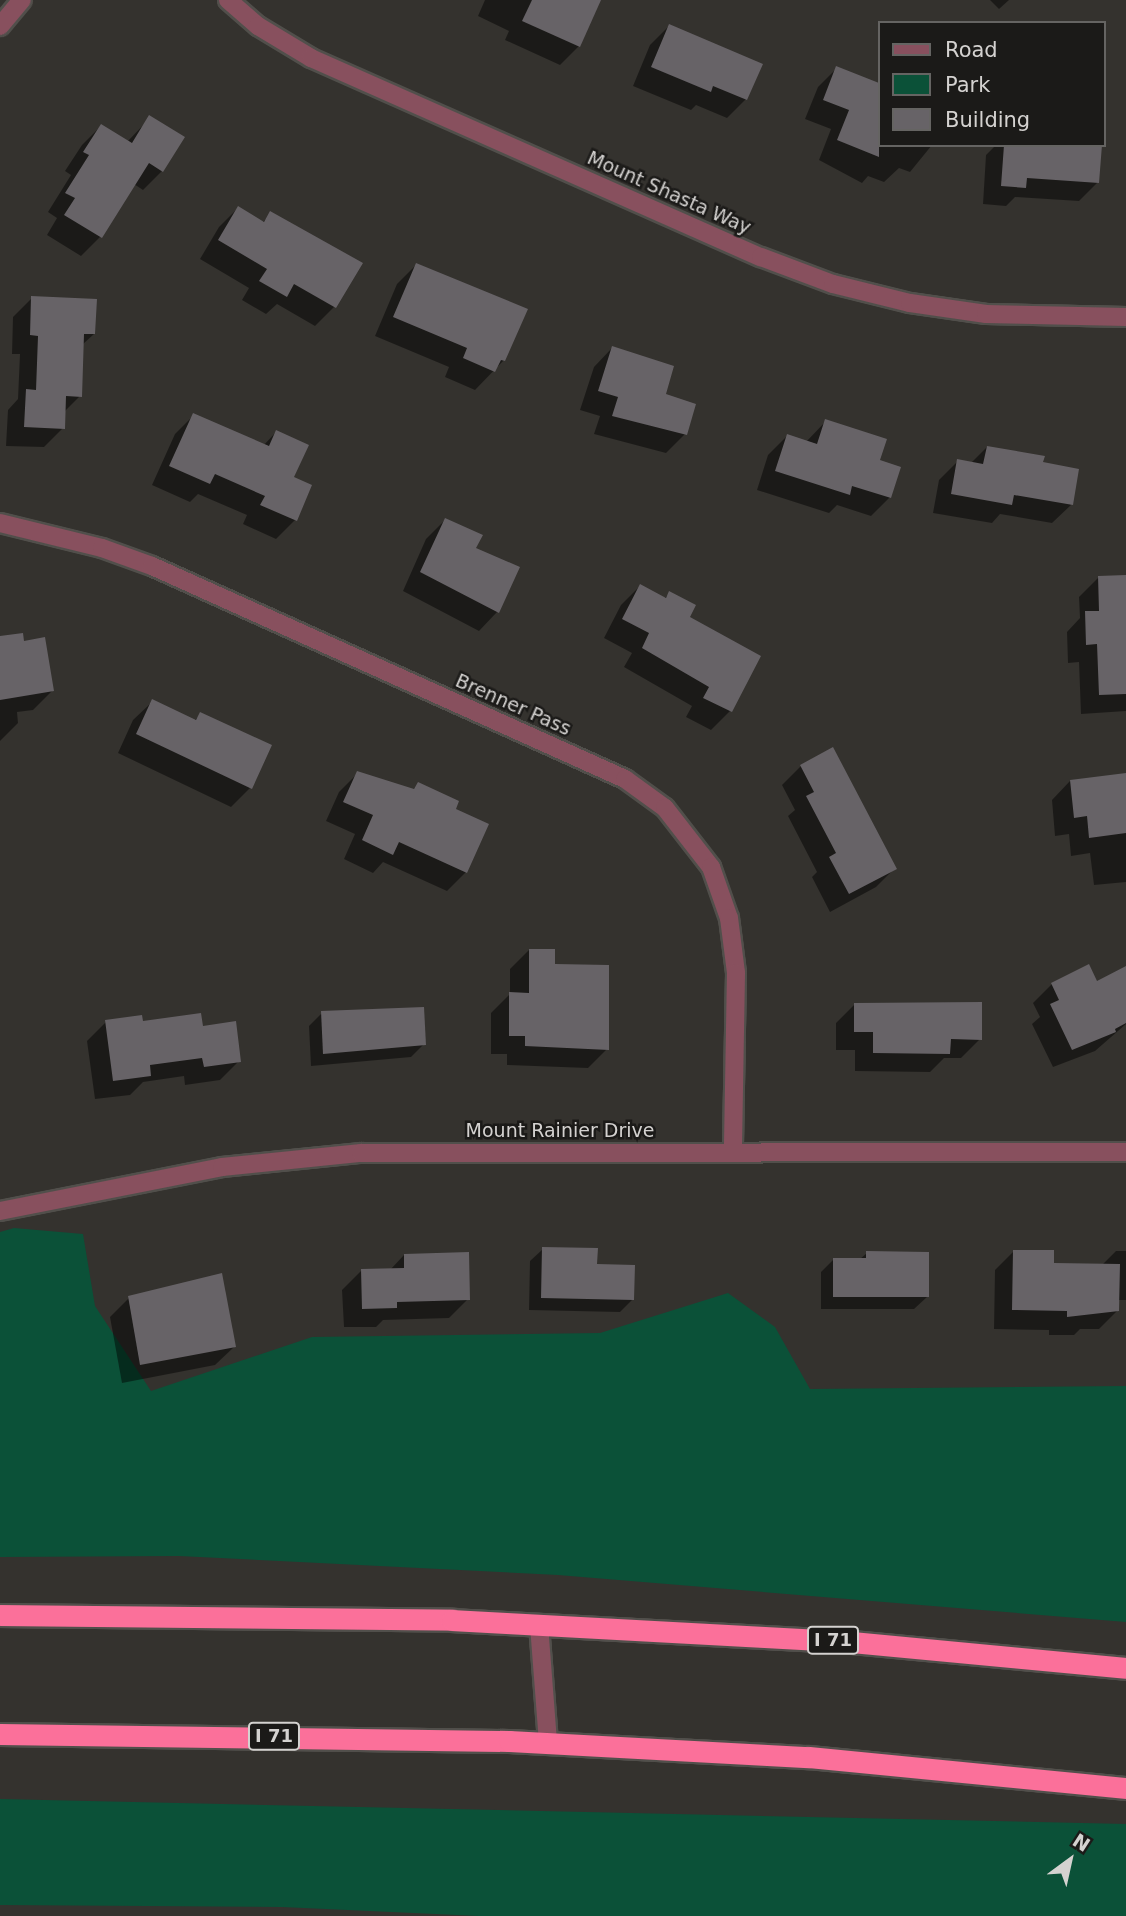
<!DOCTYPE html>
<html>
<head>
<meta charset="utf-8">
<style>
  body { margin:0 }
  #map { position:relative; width:1126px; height:1916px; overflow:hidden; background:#34322e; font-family:"DejaVu Sans",sans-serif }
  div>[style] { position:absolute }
  .green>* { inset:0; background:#0b5138 }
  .shadow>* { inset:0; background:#0007 }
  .building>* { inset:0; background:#676367 }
  .roads { filter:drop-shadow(2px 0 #514f4b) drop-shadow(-2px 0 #514f4b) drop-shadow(0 2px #514f4b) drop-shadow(0 -2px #514f4b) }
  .minor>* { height:18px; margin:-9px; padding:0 9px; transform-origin:9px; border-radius:9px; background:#88505e }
  .highway>* { height:21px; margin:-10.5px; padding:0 10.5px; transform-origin:10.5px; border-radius:10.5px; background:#fb709a }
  span { translate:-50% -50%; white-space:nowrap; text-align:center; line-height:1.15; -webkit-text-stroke:5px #1b1a18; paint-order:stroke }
  .shield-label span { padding:2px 5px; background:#1b1a18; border:2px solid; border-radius:5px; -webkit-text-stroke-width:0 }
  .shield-label { font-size:18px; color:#d4d2d0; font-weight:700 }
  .street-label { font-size:19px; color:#d4d2d0 }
  .legend { position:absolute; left:878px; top:21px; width:228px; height:126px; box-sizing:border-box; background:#1b1a18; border:2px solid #656462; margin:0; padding:9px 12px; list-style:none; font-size:21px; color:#d4d2d0 }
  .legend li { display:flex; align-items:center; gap:14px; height:35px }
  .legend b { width:35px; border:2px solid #656462 }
  .north { position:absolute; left:1035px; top:1825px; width:70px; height:70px; -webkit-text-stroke:5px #1b1a18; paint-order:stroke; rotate:33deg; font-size:19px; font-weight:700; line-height:28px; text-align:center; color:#d4d2d0 }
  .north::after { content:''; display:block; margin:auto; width:24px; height:32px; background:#d4d2d0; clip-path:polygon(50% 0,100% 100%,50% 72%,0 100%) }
</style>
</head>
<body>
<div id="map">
  <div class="green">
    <div style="clip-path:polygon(14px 1228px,83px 1234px,95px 1306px,151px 1391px,312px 1337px,600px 1333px,728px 1293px,775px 1327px,810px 1389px,1126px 1386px,1126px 1622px,558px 1575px,179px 1556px,0 1557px,0 1232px)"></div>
    <div style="clip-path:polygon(0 1799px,1126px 1824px,1126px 1916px,479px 1916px,282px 1907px,0 1905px)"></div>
  </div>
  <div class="shadow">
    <div style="clip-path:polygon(485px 0,599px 0,579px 46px,560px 65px,505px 40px,509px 31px,478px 16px)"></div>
    <div style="clip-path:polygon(990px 0,1009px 0,999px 9px)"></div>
    <div style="clip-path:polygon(669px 26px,746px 99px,727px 118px,696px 105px,691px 110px,633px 86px,650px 45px)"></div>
    <div style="clip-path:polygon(837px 68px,879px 85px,879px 145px,932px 145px,910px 172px,899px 168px,884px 182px,868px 176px,862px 183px,819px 160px,831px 129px,805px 119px,818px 87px)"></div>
    <div style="clip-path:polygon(150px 118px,162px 171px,143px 190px,134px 184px,100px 237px,81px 256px,47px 235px,57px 218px,48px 212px,71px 175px,65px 171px,82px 145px,101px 126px,127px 142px)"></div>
    <div style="clip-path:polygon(996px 145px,1100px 145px,1098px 182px,1079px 201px,1015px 197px,1006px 206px,983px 204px,986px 155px)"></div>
    <div style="clip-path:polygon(238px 208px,262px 223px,271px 214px,360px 264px,334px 307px,315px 326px,277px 304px,266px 314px,242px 300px,249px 288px,200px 259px,219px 227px)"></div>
    <div style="clip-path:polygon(416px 265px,504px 360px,475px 390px,445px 377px,449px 367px,375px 336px,397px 284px)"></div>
    <div style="clip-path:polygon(32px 298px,94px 334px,82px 345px,80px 396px,64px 412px,63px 428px,44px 447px,6px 446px,8px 410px,18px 399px,20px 354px,12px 354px,13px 317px)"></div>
    <div style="clip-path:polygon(612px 348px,663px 395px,685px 434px,666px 453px,594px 434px,600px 416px,580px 410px,594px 367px)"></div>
    <div style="clip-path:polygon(194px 415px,263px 446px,276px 432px,292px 478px,295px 520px,276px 539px,243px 524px,247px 515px,198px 494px,190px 502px,152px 485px,175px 434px)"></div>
    <div style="clip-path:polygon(826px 421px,878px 461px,890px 497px,871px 516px,837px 505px,829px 513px,757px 490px,768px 455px,787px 436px,806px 442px)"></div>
    <div style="clip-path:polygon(987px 447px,1041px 463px,1071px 505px,1052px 523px,1000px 514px,992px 523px,933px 513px,939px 480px,958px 461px,971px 463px)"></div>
    <div style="clip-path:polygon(445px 520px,474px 549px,517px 568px,497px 612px,479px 631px,403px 591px,426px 539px)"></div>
    <div style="clip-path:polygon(1126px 577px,1126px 711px,1081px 714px,1079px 662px,1068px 663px,1067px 632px,1080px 618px,1079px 597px,1098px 578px)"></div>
    <div style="clip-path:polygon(640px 586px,664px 599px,670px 593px,688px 618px,758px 657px,730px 711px,711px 730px,686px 717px,692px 706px,624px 667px,632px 653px,604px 638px,621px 605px)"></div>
    <div style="clip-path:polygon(0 638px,22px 643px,52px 691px,33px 710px,17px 712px,18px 723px,0 741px)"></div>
    <div style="clip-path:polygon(152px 702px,194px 721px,201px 714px,250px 788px,231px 807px,118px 753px,133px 720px)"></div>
    <div style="clip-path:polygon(801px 766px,895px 868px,876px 887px,830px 912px,812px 877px,817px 872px,788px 816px,795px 810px,782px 785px)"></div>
    <div style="clip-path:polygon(358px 773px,412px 791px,418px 784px,453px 810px,466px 872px,447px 891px,383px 862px,373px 873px,344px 859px,355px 834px,326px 821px,339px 792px)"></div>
    <div style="clip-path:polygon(1126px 775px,1126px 882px,1094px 885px,1090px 853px,1071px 856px,1069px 834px,1055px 836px,1052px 800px,1070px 781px)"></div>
    <div style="clip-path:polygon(529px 950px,553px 966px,607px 1049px,588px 1068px,507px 1065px,507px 1054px,491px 1054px,491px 1013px,510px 994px,510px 969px)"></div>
    <div style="clip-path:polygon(1126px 968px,1126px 1024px,1095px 1051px,1053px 1067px,1032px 1024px,1040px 1017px,1033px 1003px,1052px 984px,1096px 983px)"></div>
    <div style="clip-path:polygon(855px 1004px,980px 1039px,961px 1058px,944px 1058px,930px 1072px,855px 1071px,855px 1050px,836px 1050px,836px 1023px)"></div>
    <div style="clip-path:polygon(322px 1013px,424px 1044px,411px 1057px,311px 1066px,309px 1026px)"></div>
    <div style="clip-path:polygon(106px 1022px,201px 1028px,239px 1061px,220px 1080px,185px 1085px,184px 1076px,143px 1082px,130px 1095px,95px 1099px,87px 1041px)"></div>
    <div style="clip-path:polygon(543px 1249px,596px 1266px,633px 1299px,620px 1312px,529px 1310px,530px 1261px)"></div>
    <div style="clip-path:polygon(1014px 1251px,1052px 1265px,1102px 1265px,1116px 1251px,1126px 1251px,1126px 1300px,1118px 1300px,1118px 1310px,1099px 1329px,1080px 1329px,1074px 1335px,1049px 1335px,1049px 1330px,994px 1329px,995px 1270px)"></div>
    <div style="clip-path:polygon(867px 1253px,927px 1297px,914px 1309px,821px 1309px,821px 1272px,834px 1259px,860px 1259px)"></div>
    <div style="clip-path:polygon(404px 1255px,468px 1299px,449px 1318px,383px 1320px,376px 1327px,344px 1327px,342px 1290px,361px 1271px,390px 1270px)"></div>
    <div style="clip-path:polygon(221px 1275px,234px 1347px,215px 1365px,122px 1383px,110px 1317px,129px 1298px)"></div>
  </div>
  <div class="building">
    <div style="clip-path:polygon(532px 0,601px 0,580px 47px,522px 21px)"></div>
    <div style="clip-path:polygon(669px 24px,763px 64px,747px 100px,713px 86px,711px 92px,651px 67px)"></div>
    <div style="clip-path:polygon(836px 66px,879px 83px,879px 157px,837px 140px,849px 110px,823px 100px)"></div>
    <div style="clip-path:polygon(149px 115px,185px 137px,163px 172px,149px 163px,102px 238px,64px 215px,75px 198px,65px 193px,89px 155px,83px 152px,101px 124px,132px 143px)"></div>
    <div style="clip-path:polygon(1004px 145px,1102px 145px,1099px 183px,1027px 178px,1026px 188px,1001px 186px)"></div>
    <div style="clip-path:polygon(238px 206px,264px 222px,270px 211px,363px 263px,336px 308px,294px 284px,287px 297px,259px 281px,267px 269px,218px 240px)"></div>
    <div style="clip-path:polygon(416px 263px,528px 309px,505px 361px,501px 360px,495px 372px,463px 358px,467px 348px,393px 317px)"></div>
    <div style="clip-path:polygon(31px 296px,97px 299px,95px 334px,84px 334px,82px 397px,66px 396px,65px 429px,24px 427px,26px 389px,36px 390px,38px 336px,30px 335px)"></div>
    <div style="clip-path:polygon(612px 346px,674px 366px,666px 394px,696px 404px,687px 435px,612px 416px,618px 397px,598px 391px)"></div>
    <div style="clip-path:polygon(193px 413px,269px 446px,276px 430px,309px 445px,294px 477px,312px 485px,297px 521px,260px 505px,265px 496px,215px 474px,210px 484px,169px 466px)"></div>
    <div style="clip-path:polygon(825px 419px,887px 439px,880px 460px,901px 467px,891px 498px,852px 486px,850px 495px,775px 471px,787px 434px,817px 444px)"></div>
    <div style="clip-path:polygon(987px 446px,1045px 456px,1043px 462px,1079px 469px,1073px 505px,1014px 495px,1012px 505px,951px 494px,957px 459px,983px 464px)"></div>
    <div style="clip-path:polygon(445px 518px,483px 535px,476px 548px,520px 567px,499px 613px,420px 572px)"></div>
    <div style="clip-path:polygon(1126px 575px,1126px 694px,1099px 695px,1097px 644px,1086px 645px,1085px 611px,1099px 611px,1098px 576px)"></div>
    <div style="clip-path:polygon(640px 584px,666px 598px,669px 591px,696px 605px,690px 617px,761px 656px,732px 712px,703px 698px,709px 687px,642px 648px,649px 633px,622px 619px)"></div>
    <div style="clip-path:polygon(23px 633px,24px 641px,45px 637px,54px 691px,0 700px,0 636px)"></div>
    <div style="clip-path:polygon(152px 699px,196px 720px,200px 712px,272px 745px,252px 789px,136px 734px)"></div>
    <div style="clip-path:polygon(833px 747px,897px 869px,849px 894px,829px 857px,836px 853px,806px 796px,814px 792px,800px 765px)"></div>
    <div style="clip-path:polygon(357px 771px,414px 789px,418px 782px,459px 801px,456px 809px,489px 824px,467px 873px,399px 842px,393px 855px,362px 840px,373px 815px,343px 802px)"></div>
    <div style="clip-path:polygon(1126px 773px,1126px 833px,1089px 838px,1087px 816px,1074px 818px,1070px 780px)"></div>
    <div style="clip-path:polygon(529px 949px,555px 949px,555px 964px,609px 965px,609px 1050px,525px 1046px,525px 1036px,509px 1036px,509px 992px,529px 993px)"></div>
    <div style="clip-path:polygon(1089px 964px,1097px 981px,1126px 966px,1126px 1023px,1115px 1029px,1116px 1032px,1072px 1050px,1050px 1004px,1059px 1000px,1051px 983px)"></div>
    <div style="clip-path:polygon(982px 1002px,982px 1040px,951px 1039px,950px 1054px,873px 1053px,873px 1032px,854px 1032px,854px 1003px)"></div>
    <div style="clip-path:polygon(424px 1007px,426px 1045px,323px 1054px,321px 1011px)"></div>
    <div style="clip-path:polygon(201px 1013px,203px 1026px,236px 1021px,241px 1062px,204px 1067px,202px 1058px,150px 1065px,151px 1076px,113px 1081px,105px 1020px,142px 1015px,143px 1021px)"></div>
    <div style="clip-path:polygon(542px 1247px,598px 1248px,597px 1264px,635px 1265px,634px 1300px,541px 1298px)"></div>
    <div style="clip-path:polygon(1013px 1250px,1054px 1250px,1054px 1263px,1120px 1264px,1119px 1311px,1067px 1317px,1067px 1311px,1012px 1310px)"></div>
    <div style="clip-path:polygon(866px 1251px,929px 1252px,929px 1297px,833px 1297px,833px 1258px,866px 1258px)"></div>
    <div style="clip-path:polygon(469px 1252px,470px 1300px,397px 1302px,397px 1308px,362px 1309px,361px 1269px,404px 1268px,404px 1254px)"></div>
    <div style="clip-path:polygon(222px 1273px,236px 1347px,140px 1365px,128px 1296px)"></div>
  </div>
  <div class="roads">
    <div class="minor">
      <div style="left:228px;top:0;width:40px;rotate:41deg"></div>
      <div style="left:258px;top:26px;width:62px;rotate:31.1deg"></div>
      <div style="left:311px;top:58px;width:492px;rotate:23.9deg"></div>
      <div style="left:761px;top:257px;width:77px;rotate:20.6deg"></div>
      <div style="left:833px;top:284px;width:79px;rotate:13.9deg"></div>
      <div style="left:910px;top:303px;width:77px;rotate:8.2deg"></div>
      <div style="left:986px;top:314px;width:140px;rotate:1.2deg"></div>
      <div style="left:0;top:26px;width:34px;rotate:-50deg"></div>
      <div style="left:0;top:523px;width:105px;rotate:13.8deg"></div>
      <div style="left:102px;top:548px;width:53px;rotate:19.8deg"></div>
      <div style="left:152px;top:566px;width:519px;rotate:24.24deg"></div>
      <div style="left:625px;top:779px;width:49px;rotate:35.9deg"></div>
      <div style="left:665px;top:808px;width:75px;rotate:52.1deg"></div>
      <div style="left:711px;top:867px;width:54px;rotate:70.6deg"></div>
      <div style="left:729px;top:918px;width:55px;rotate:82.7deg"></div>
      <div style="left:736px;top:973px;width:178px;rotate:91deg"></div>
      <div style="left:0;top:1211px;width:226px;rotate:-11.2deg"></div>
      <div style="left:222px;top:1167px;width:140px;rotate:-5.8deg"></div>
      <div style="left:361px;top:1153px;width:765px;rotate:-0.07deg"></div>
      <div style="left:539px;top:1625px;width:118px;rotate:85.6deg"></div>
    </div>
    <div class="highway">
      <div style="left:0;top:1615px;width:452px;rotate:0.6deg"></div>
      <div style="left:452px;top:1620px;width:390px;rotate:3.1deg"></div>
      <div style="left:841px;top:1641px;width:286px;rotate:5.4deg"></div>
      <div style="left:0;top:1734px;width:509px;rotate:0.79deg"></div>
      <div style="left:509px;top:1741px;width:300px;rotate:3.1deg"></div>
      <div style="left:809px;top:1757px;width:319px;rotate:5.6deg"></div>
    </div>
  </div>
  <div class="shield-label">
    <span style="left:833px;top:1640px">I 71</span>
    <span style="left:274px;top:1736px">I 71</span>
  </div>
  <div class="street-label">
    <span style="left:669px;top:193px;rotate:24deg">Mount Shasta Way</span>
    <span style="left:513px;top:705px;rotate:24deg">Brenner Pass</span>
    <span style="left:560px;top:1131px">Mount Rainier Drive</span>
  </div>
  <ul class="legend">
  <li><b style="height:9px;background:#88505e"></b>Road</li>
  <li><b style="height:19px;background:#0b5138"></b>Park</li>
  <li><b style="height:19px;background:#676367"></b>Building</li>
  </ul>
  <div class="north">N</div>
</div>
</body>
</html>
